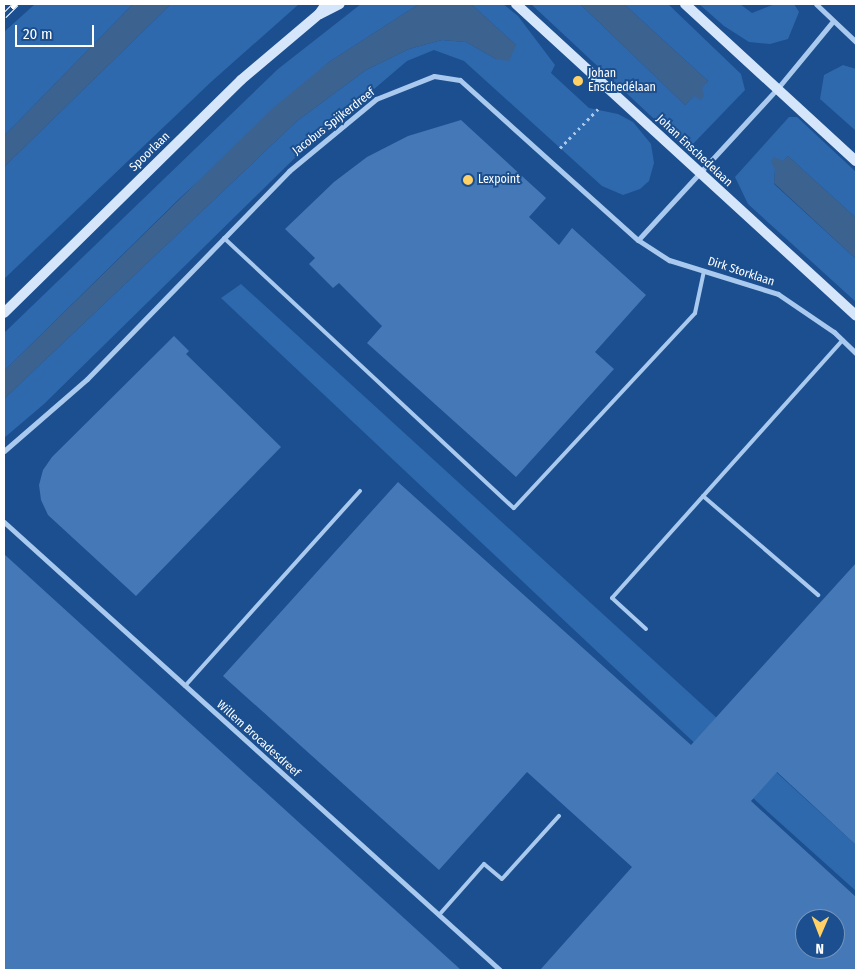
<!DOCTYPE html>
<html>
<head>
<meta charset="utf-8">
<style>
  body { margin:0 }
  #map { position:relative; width:860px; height:974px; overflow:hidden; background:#1b4f8f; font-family:"Fira Sans Condensed",sans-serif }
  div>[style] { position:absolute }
  .green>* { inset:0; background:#2e69ad }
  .water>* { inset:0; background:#3c6290 }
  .building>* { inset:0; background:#4478b7 }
  .path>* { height:3px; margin-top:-1.5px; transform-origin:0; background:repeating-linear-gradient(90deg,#a9c9ee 0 2.5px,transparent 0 6.5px) }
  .lane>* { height:4px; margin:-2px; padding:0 2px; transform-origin:2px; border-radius:2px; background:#a9c9ee }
  .street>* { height:5px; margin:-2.5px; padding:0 2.5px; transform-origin:2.5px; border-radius:2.5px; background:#a9c9ee }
  .secondary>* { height:10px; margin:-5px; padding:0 5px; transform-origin:5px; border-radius:5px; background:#d6e6fa }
  .rail>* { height:5.5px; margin-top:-2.75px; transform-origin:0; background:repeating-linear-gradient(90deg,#1b4f8f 0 11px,#fff 0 22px); box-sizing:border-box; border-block:1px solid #fff }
  .dots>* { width:14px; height:14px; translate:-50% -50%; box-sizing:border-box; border:2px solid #1b4f8f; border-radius:50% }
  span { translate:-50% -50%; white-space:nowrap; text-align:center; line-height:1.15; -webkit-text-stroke:4px #1b4f8f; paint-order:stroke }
  .poi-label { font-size:12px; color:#fff }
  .left { translate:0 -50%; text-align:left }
  .street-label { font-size:12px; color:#fff }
  .frame { position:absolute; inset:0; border:5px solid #fff; pointer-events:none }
  .north { position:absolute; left:795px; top:909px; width:50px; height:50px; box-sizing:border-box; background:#1b4f8f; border:1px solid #7695bc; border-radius:50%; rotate:181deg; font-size:14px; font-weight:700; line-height:20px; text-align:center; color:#fff }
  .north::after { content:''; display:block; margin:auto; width:18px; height:22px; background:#ffd166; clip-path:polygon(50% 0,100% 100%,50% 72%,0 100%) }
  .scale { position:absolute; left:15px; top:25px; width:79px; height:22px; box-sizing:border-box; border:2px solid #fff; border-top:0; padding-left:6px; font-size:15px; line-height:18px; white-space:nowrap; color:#fff; -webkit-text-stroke:4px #1b4f8f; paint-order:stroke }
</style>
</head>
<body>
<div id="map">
  <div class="green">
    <div style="clip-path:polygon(35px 4px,133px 4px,4px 136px,4px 32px)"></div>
    <div style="clip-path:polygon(171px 4px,299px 4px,211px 82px,4px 279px,4px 167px)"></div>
    <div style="clip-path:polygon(361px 4px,419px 4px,329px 62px,180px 198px,4px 371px,4px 333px,278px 69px)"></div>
    <div style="clip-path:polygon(471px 4px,503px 4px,518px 16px,555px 65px,551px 73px,589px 108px,618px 114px,633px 122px,651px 144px,654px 163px,649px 181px,640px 189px,623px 195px,602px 186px,464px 61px,434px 50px,407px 61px,306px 147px,44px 404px,4px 438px,4px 399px,297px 121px,366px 70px,409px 49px,442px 40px,466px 42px,496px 59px,516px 45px)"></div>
    <div style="clip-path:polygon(531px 4px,580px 4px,685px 105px,708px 81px,624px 4px,668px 4px,741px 74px,745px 90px,692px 145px,682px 145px)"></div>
    <div style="clip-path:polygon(699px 4px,740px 4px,752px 13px,775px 4px,794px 4px,799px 12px,788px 39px,770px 44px,749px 42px,724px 26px)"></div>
    <div style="clip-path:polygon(843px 65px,856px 69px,856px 131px,820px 99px,824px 75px)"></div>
    <div style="clip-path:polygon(789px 117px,797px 117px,856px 172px,856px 218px,788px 156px,775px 170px,774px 184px,856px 259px,856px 302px,748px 204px,735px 177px)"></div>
    <div style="clip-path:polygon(241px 284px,856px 845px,856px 891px,768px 812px,221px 298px)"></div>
  </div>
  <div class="water">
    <div style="clip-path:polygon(133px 4px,171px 4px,4px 167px,4px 136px)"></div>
    <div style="clip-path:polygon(419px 4px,471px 4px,516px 45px,509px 61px,496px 59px,466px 42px,442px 40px,409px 49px,366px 70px,297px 121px,4px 399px,4px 371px,273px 108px,329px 62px)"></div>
    <div style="clip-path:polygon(580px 4px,624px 4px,708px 81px,702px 88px,704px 96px,701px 100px,694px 96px,685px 105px)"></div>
    <div style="clip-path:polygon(788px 156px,856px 218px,856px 259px,774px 183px,775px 170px,771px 161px,774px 157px,783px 161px)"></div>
  </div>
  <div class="building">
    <div style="clip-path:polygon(461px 120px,546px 198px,529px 217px,559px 245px,572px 228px,646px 295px,595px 352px,614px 369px,516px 477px,367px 343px,382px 326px,339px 283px,333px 288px,309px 264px,315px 258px,285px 229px,334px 182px,367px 157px,408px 136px)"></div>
    <div style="clip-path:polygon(174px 336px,189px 351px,186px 354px,281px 447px,136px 596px,48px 515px,41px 500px,39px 485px,43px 470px,52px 457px)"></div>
    <div style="clip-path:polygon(evenodd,398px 482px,691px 745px,856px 563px,856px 845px,777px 772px,751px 801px,856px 897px,856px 970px,540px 970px,632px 867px,527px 772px,439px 870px,223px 676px,398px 482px,805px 919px,835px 919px,835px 949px,805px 949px,805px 919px)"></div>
    <div style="clip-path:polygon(4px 554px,461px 970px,4px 970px)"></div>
  </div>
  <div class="path">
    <div style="left:560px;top:148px;width:56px;rotate:-45.7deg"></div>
  </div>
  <div class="lane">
    <div style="left:224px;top:238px;width:396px;rotate:43deg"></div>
    <div style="left:514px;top:508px;width:266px;rotate:-47.1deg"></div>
    <div style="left:695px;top:313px;width:43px;rotate:-77.9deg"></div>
    <div style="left:703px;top:496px;width:152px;rotate:40.7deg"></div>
    <div style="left:646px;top:629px;width:46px;rotate:-137.6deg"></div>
    <div style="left:612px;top:598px;width:346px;rotate:-48.2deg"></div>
    <div style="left:185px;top:686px;width:262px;rotate:-48.1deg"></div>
    <div style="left:439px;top:915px;width:68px;rotate:-48.6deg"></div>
    <div style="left:484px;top:864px;width:23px;rotate:40deg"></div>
    <div style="left:502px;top:879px;width:85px;rotate:-47.9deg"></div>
  </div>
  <div class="street">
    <div style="left:816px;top:4px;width:55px;rotate:43.5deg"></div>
    <div style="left:638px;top:240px;width:37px;rotate:33deg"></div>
    <div style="left:669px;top:260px;width:114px;rotate:17.3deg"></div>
    <div style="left:778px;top:294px;width:68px;rotate:34.2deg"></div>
    <div style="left:834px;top:332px;width:30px;rotate:44deg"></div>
    <div style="left:4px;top:451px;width:110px;rotate:-40.9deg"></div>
    <div style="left:87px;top:379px;width:290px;rotate:-45.8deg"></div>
    <div style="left:289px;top:171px;width:113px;rotate:-39.6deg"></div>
    <div style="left:376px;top:99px;width:62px;rotate:-21.6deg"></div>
    <div style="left:434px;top:76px;width:26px;rotate:9deg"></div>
    <div style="left:460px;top:80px;width:239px;rotate:42deg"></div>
    <div style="left:638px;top:240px;width:205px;rotate:-47.4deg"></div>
    <div style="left:777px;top:89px;width:88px;rotate:-50.5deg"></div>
    <div style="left:4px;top:522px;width:668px;rotate:42.09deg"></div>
  </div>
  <div class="secondary">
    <div style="left:516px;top:4px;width:461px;rotate:42.5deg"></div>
    <div style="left:685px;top:4px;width:232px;rotate:42.6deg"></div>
    <div style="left:320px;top:14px;width:22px;rotate:-27deg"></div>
    <div style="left:4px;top:313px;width:332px;rotate:-44.5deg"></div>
    <div style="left:241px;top:80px;width:102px;rotate:-40.2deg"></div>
    <div style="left:319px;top:14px;width:12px;rotate:-55deg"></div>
  </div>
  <div class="rail">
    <div style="left:4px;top:16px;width:17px;rotate:-45deg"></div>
  </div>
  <div class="dots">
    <div style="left:578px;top:81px;background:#ffd166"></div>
    <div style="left:468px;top:180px;background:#ffd166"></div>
  </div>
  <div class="poi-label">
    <span class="left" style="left:588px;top:81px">Johan<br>Enschedélaan</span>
    <span class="left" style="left:478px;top:180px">Lexpoint</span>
  </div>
  <div class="street-label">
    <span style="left:334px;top:122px;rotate:-38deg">Jacobus Spijkerdreef</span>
    <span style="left:694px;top:151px;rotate:43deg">Johan Enschedelaan</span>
    <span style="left:150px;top:152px;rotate:-44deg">Spoorlaan</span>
    <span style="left:741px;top:272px;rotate:18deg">Dirk Storklaan</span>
    <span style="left:258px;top:739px;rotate:42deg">Willem Brocadesdreef</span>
  </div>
  <div class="frame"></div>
  <div class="north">N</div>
  <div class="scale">20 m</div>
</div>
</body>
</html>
